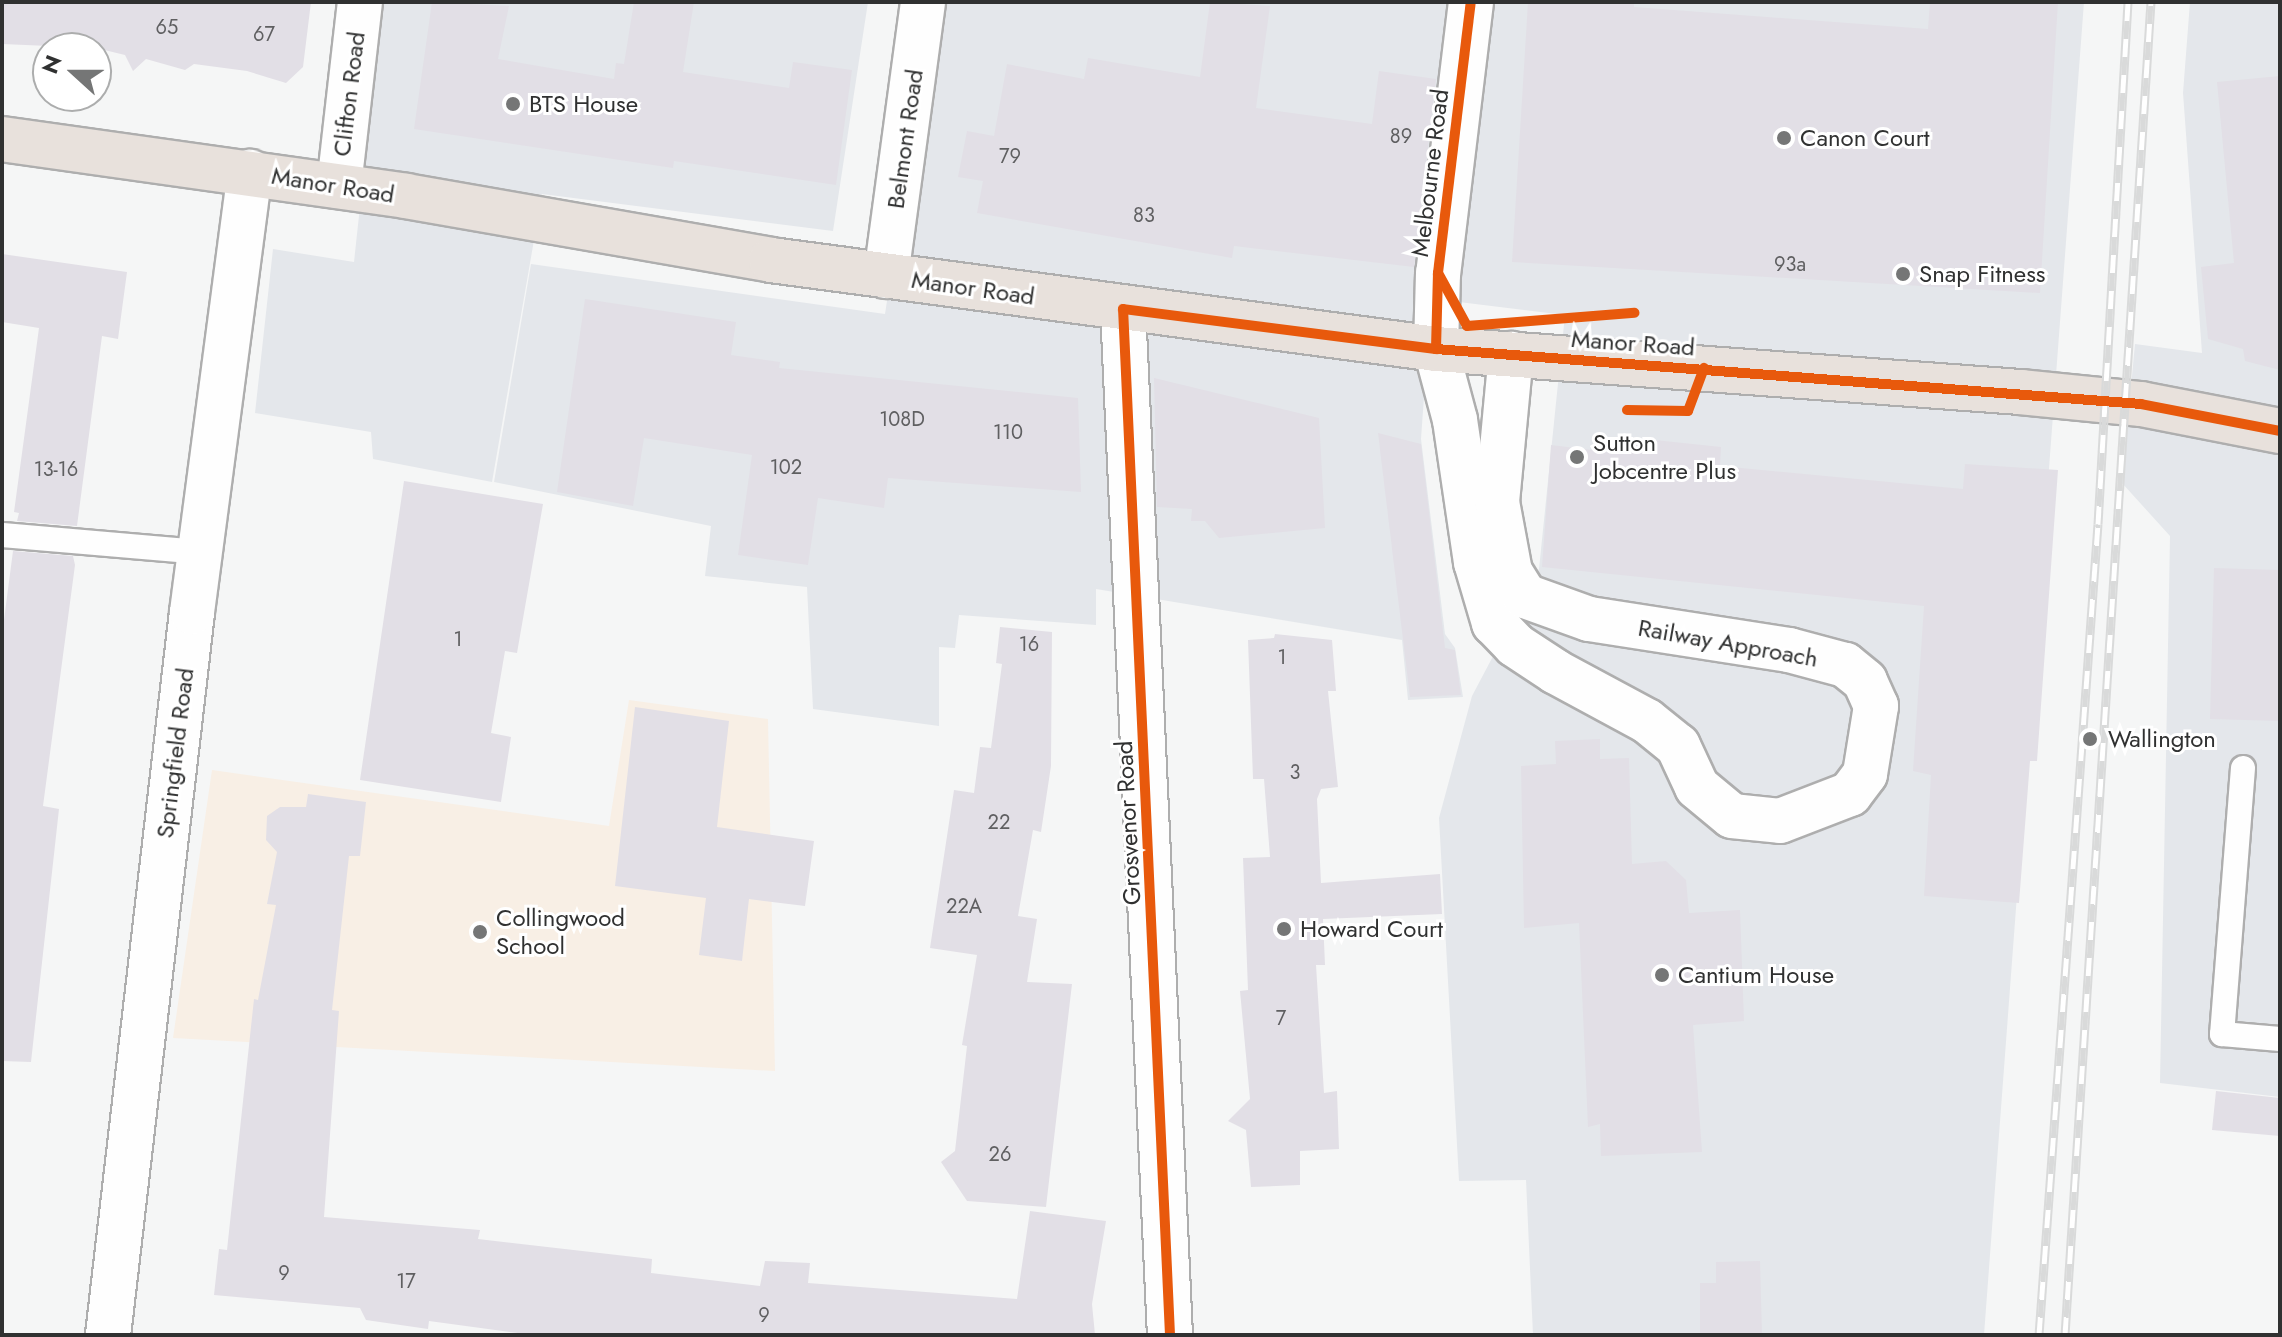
<!DOCTYPE html>
<html>
<head>
<meta charset="utf-8">
<style>
  body { margin:0 }
  #map { position:relative; width:2282px; height:1337px; overflow:hidden; background:#f5f6f6; font-family:Jost,sans-serif }
  div>[style] { position:absolute }
  .built>* { inset:0; background:#e4e7eb }
  .education>* { inset:0; background:#f8efe5 }
  .building>* { inset:0; background:#e2dfe6 }
  .roads { filter:drop-shadow(2px 0 #aeaeae) drop-shadow(-2px 0 #aeaeae) drop-shadow(0 2px #aeaeae) drop-shadow(0 -2px #aeaeae) }
  .lane>* { height:24px; margin:-12px; padding:0 12px; transform-origin:12px; border-radius:12px; background:#fefefe }
  .street>* { height:44px; margin:-22px; padding:0 22px; transform-origin:22px; border-radius:22px; background:#fefefe }
  .primary>* { height:44px; margin:-22px; padding:0 22px; transform-origin:22px; border-radius:22px; background:#e8e1dc }
  .rail>* { height:9px; margin-top:-4.5px; transform-origin:0; background:repeating-linear-gradient(90deg,#fff 0 18px,#d9dada 0 36px); box-sizing:border-box; border-block:2px solid #d9dada }
  .cycleway>* { height:10px; margin:-5px; padding:0 5px; transform-origin:5px; border-radius:5px; background:#e8590c }
  .dots>* { width:22px; height:22px; translate:-50% -50%; box-sizing:border-box; border:4px solid #fff; border-radius:50% }
  span { translate:-50% -50%; white-space:nowrap; text-align:center; line-height:1.15; -webkit-text-stroke:6px #fff; paint-order:stroke }
  .number-label { font-size:20px; color:#5f5f61 }
  .number-label span { -webkit-text-stroke-width:0 }
  .street-label { font-size:24px; color:#303131 }
  .poi-label { font-size:24px; color:#303131 }
  .left { translate:0 -50%; text-align:left }
  .frame { position:absolute; inset:0; border:4px solid #303131; pointer-events:none }
  .north { position:absolute; left:32px; top:32px; width:80px; height:80px; box-sizing:border-box; background:#fff; border:2px solid #acadad; border-radius:50%; rotate:291deg; font-size:22px; font-weight:700; line-height:32px; text-align:center; color:#303131 }
  .north::after { content:''; display:block; margin:auto; width:28px; height:36px; background:#757676; clip-path:polygon(50% 0,100% 100%,50% 72%,0 100%) }
</style>
</head>
<body>
<div id="map">
  <div class="built">
    <div style="clip-path:polygon(382px 2px,868px 2px,833px 231px,542px 194px,492px 482px,373px 459px,371px 432px,255px 413px,273px 249px,354px 262px)"></div>
    <div style="clip-path:polygon(933px 2px,1452px 2px,1421px 439px,1445px 634px,1455px 648px,1463px 697px,1408px 700px,1402px 640px,1096px 589px,1096px 625px,959px 615px,955px 648px,939px 647px,939px 726px,813px 709px,807px 587px,705px 576px,711px 526px,494px 482px,531px 264px,885px 314px)"></div>
    <div style="clip-path:polygon(1490px 2px,2084px 2px,1984px 1335px,1533px 1335px,1526px 1180px,1459px 1181px,1439px 818px,1472px 696px,1539px 569px,1565px 315px,1459px 302px)"></div>
    <div style="clip-path:polygon(2190px 2px,2280px 2px,2280px 1097px,2160px 1083px,2170px 536px,2122px 483px,2135px 344px,2202px 353px,2183px 93px)"></div>
  </div>
  <div class="education">
    <div style="clip-path:polygon(629px 700px,768px 719px,775px 1071px,173px 1038px,212px 770px,609px 826px)"></div>
  </div>
  <div class="building">
    <div style="clip-path:polygon(2px 2px,311px 2px,303px 67px,286px 83px,247px 71px,194px 64px,185px 70px,146px 59px,133px 71px,125px 55px,96px 48px,2px 44px)"></div>
    <div style="clip-path:polygon(432px 2px,509px 6px,498px 59px,614px 79px,616px 63px,624px 64px,634px 2px,694px 2px,683px 72px,789px 88px,793px 62px,852px 70px,836px 185px,674px 161px,673px 168px,414px 129px)"></div>
    <div style="clip-path:polygon(1210px 2px,1270px 6px,1256px 108px,1372px 124px,1379px 71px,1436px 79px,1414px 267px,1234px 246px,1232px 258px,977px 213px,983px 181px,958px 177px,967px 131px,994px 136px,1007px 64px,1084px 79px,1088px 58px,1200px 77px)"></div>
    <div style="clip-path:polygon(1528px 2px,1634px 2px,1634px 7px,1928px 29px,1930px 2px,2058px 2px,2040px 293px,1512px 262px)"></div>
    <div style="clip-path:polygon(2280px 76px,2280px 370px,2245px 361px,2243px 349px,2208px 339px,2201px 267px,2234px 263px,2217px 82px)"></div>
    <div style="clip-path:polygon(2px 254px,127px 272px,118px 339px,102px 336px,77px 526px,17px 521px,19px 513px,14px 512px,39px 328px,2px 322px)"></div>
    <div style="clip-path:polygon(585px 299px,736px 322px,731px 355px,780px 362px,779px 368px,1078px 398px,1081px 492px,888px 478px,884px 508px,818px 498px,808px 565px,738px 555px,752px 455px,644px 438px,633px 506px,557px 492px)"></div>
    <div style="clip-path:polygon(1154px 378px,1319px 418px,1325px 528px,1219px 538px,1205px 521px,1191px 521px,1192px 509px,1157px 507px)"></div>
    <div style="clip-path:polygon(1378px 433px,1421px 444px,1445px 648px,1455px 650px,1461px 695px,1410px 697px)"></div>
    <div style="clip-path:polygon(1617px 436px,1721px 447px,1720px 466px,1963px 489px,1965px 464px,2058px 470px,2037px 761px,2030px 761px,2019px 903px,1924px 896px,1931px 775px,1913px 771px,1924px 606px,1542px 567px,1551px 445px,1616px 453px)"></div>
    <div style="clip-path:polygon(404px 481px,543px 504px,517px 653px,505px 651px,491px 733px,511px 737px,501px 802px,360px 780px)"></div>
    <div style="clip-path:polygon(13px 551px,73px 556px,75px 565px,43px 806px,59px 809px,31px 1062px,2px 1061px,2px 635px)"></div>
    <div style="clip-path:polygon(2214px 568px,2280px 570px,2280px 721px,2210px 719px)"></div>
    <div style="clip-path:polygon(1000px 627px,1052px 632px,1051px 766px,1041px 832px,1033px 830px,1018px 916px,1037px 919px,1027px 982px,1072px 984px,1046px 1207px,967px 1201px,941px 1162px,955px 1151px,967px 1046px,962px 1045px,977px 955px,930px 948px,954px 790px,974px 793px,980px 747px,991px 748px,1002px 664px,996px 663px)"></div>
    <div style="clip-path:polygon(1275px 634px,1332px 640px,1336px 691px,1328px 691px,1338px 787px,1321px 789px,1317px 799px,1321px 883px,1440px 874px,1442px 914px,1323px 919px,1325px 965px,1316px 965px,1324px 1093px,1337px 1091px,1339px 1149px,1300px 1151px,1300px 1185px,1251px 1187px,1246px 1130px,1228px 1121px,1250px 1099px,1240px 991px,1248px 990px,1243px 858px,1270px 857px,1264px 779px,1253px 779px,1248px 640px,1274px 638px)"></div>
    <div style="clip-path:polygon(635px 707px,729px 721px,717px 827px,814px 841px,805px 906px,749px 899px,742px 961px,699px 955px,706px 898px,615px 886px)"></div>
    <div style="clip-path:polygon(1600px 739px,1600px 759px,1629px 758px,1632px 864px,1666px 861px,1686px 880px,1689px 913px,1740px 910px,1744px 1021px,1693px 1025px,1702px 1152px,1601px 1156px,1600px 1124px,1588px 1127px,1579px 923px,1524px 928px,1521px 766px,1556px 764px,1555px 741px)"></div>
    <div style="clip-path:polygon(308px 794px,366px 802px,360px 856px,349px 856px,332px 1010px,339px 1011px,324px 1217px,480px 1230px,478px 1239px,652px 1259px,651px 1273px,760px 1286px,765px 1261px,810px 1263px,808px 1283px,1017px 1299px,1030px 1211px,1106px 1221px,1092px 1304px,1095px 1335px,533px 1335px,429px 1321px,428px 1329px,366px 1320px,360px 1308px,214px 1295px,219px 1249px,227px 1250px,254px 999px,258px 1000px,276px 905px,267px 904px,277px 852px,266px 840px,267px 816px,280px 807px,306px 807px)"></div>
    <div style="clip-path:polygon(2216px 1091px,2280px 1098px,2280px 1136px,2212px 1130px)"></div>
    <div style="clip-path:polygon(1760px 1261px,1762px 1335px,1700px 1335px,1700px 1283px,1716px 1283px,1716px 1262px)"></div>
  </div>
  <div class="roads">
    <div class="lane">
      <div style="left:2px;top:535px;width:200px;rotate:4.9deg"></div>
      <div style="left:2243px;top:768px;width:267px;rotate:94.5deg"></div>
      <div style="left:2222px;top:1034px;width:58px;rotate:4.9deg"></div>
    </div>
    <div class="street">
      <div style="left:1471px;top:2px;width:273px;rotate:96.9deg"></div>
      <div style="left:1438px;top:273px;width:76px;rotate:91.5deg"></div>
      <div style="left:1436px;top:349px;width:73px;rotate:75deg"></div>
      <div style="left:1455px;top:420px;width:144px;rotate:81.6deg"></div>
      <div style="left:1476px;top:562px;width:64px;rotate:73.6deg"></div>
      <div style="left:1494px;top:623px;width:30px;rotate:46deg"></div>
      <div style="left:1515px;top:645px;width:49px;rotate:33.4deg"></div>
      <div style="left:1556px;top:672px;width:103px;rotate:28.3deg"></div>
      <div style="left:1647px;top:721px;width:40px;rotate:39deg"></div>
      <div style="left:1678px;top:746px;width:45px;rotate:65.1deg"></div>
      <div style="left:1697px;top:787px;width:45px;rotate:39.6deg"></div>
      <div style="left:1732px;top:816px;width:48px;rotate:5.9deg"></div>
      <div style="left:1780px;top:821px;width:75px;rotate:-21.1deg"></div>
      <div style="left:1850px;top:794px;width:25px;rotate:-53deg"></div>
      <div style="left:1865px;top:774px;width:69px;rotate:-80.8deg"></div>
      <div style="left:1876px;top:706px;width:27px;rotate:-114deg"></div>
      <div style="left:1865px;top:681px;width:26px;rotate:-141deg"></div>
      <div style="left:1845px;top:665px;width:58px;rotate:-165deg"></div>
      <div style="left:1789px;top:650px;width:202px;rotate:-171.2deg"></div>
      <div style="left:1589px;top:619px;width:68px;rotate:-160.2deg"></div>
      <div style="left:1525px;top:596px;width:28px;rotate:-122deg"></div>
      <div style="left:1510px;top:572px;width:71px;rotate:-100.5deg"></div>
      <div style="left:1497px;top:502px;width:149px;rotate:-84.6deg"></div>
      <div style="left:339px;top:186px;width:185px;rotate:-83.5deg"></div>
      <div style="left:886px;top:276px;width:276px;rotate:-82.3deg"></div>
      <div style="left:1123px;top:309px;width:1027px;rotate:87.38deg"></div>
      <div style="left:108px;top:1335px;width:728px;rotate:-83.37deg"></div>
      <div style="left:192px;top:612px;width:444px;rotate:-82.5deg"></div>
    </div>
    <div class="primary">
      <div style="left:2px;top:139px;width:408px;rotate:8deg"></div>
      <div style="left:406px;top:196px;width:371px;rotate:9.9deg"></div>
      <div style="left:771px;top:260px;width:671px;rotate:7.62deg"></div>
      <div style="left:1436px;top:349px;width:586px;rotate:4.21deg"></div>
      <div style="left:2020px;top:392px;width:122px;rotate:5.7deg"></div>
      <div style="left:2141px;top:404px;width:142px;rotate:11deg"></div>
    </div>
  </div>
  <div class="rail">
    <div style="left:2039px;top:1335px;width:813px;rotate:-85.84deg"></div>
    <div style="left:2098px;top:524px;width:523px;rotate:-86.71deg"></div>
    <div style="left:2065px;top:1335px;width:1336px;rotate:-86.31deg"></div>
  </div>
  <div class="cycleway">
    <div style="left:1438px;top:273px;width:60px;rotate:61.3deg"></div>
    <div style="left:1467px;top:326px;width:168px;rotate:-4.5deg"></div>
    <div style="left:1436px;top:349px;width:76px;rotate:-88.5deg"></div>
    <div style="left:1438px;top:273px;width:273px;rotate:-83.1deg"></div>
    <div style="left:1627px;top:410px;width:61px;rotate:0.9deg"></div>
    <div style="left:1688px;top:411px;width:46px;rotate:-69.6deg"></div>
    <div style="left:1170px;top:1335px;width:1027px;rotate:-92.62deg"></div>
    <div style="left:1123px;top:309px;width:316px;rotate:7.3deg"></div>
    <div style="left:1436px;top:349px;width:707px;rotate:4.46deg"></div>
    <div style="left:2141px;top:404px;width:142px;rotate:11deg"></div>
  </div>
  <div class="dots">
    <div style="left:513px;top:104px;background:#757676"></div>
    <div style="left:1784px;top:138px;background:#757676"></div>
    <div style="left:1903px;top:274px;background:#757676"></div>
    <div style="left:1577px;top:457px;background:#757676"></div>
    <div style="left:2090px;top:739px;background:#757676"></div>
    <div style="left:1284px;top:929px;background:#757676"></div>
    <div style="left:480px;top:932px;background:#757676"></div>
    <div style="left:1662px;top:975px;background:#757676"></div>
  </div>
  <div class="number-label">
    <span style="left:167px;top:27px">65</span>
    <span style="left:264px;top:34px">67</span>
    <span style="left:1401px;top:136px">89</span>
    <span style="left:1010px;top:156px">79</span>
    <span style="left:1144px;top:215px">83</span>
    <span style="left:1790px;top:264px">93a</span>
    <span style="left:902px;top:419px">108D</span>
    <span style="left:1008px;top:432px">110</span>
    <span style="left:786px;top:467px">102</span>
    <span style="left:56px;top:469px">13-16</span>
    <span style="left:458px;top:639px">1</span>
    <span style="left:1029px;top:644px">16</span>
    <span style="left:1282px;top:657px">1</span>
    <span style="left:1295px;top:772px">3</span>
    <span style="left:999px;top:822px">22</span>
    <span style="left:964px;top:906px">22A</span>
    <span style="left:1281px;top:1018px">7</span>
    <span style="left:1000px;top:1154px">26</span>
    <span style="left:284px;top:1273px">9</span>
    <span style="left:406px;top:1281px">17</span>
    <span style="left:764px;top:1315px">9</span>
  </div>
  <div class="street-label">
    <span style="left:349px;top:94px;rotate:-83deg">Clifton Road</span>
    <span style="left:905px;top:139px;rotate:-82deg">Belmont Road</span>
    <span style="left:1430px;top:173px;rotate:-83deg">Melbourne Road</span>
    <span style="left:333px;top:185px;rotate:9deg">Manor Road</span>
    <span style="left:973px;top:288px;rotate:8deg">Manor Road</span>
    <span style="left:1633px;top:343px;rotate:4deg">Manor Road</span>
    <span style="left:1728px;top:643px;rotate:10deg">Railway Approach</span>
    <span style="left:175px;top:753px;rotate:-83deg">Springfield Road</span>
    <span style="left:1128px;top:823px;rotate:-93deg">Grosvenor Road</span>
  </div>
  <div class="poi-label">
    <span class="left" style="left:529px;top:104px">BTS House</span>
    <span class="left" style="left:1800px;top:138px">Canon Court</span>
    <span class="left" style="left:1919px;top:274px">Snap Fitness</span>
    <span class="left" style="left:1593px;top:457px">Sutton<br>Jobcentre Plus</span>
    <span class="left" style="left:2108px;top:739px">Wallington</span>
    <span class="left" style="left:496px;top:932px">Collingwood<br>School</span>
    <span class="left" style="left:1300px;top:929px">Howard Court</span>
    <span class="left" style="left:1678px;top:975px">Cantium House</span>
  </div>
  <div class="frame"></div>
  <div class="north">N</div>
</div>
</body>
</html>
